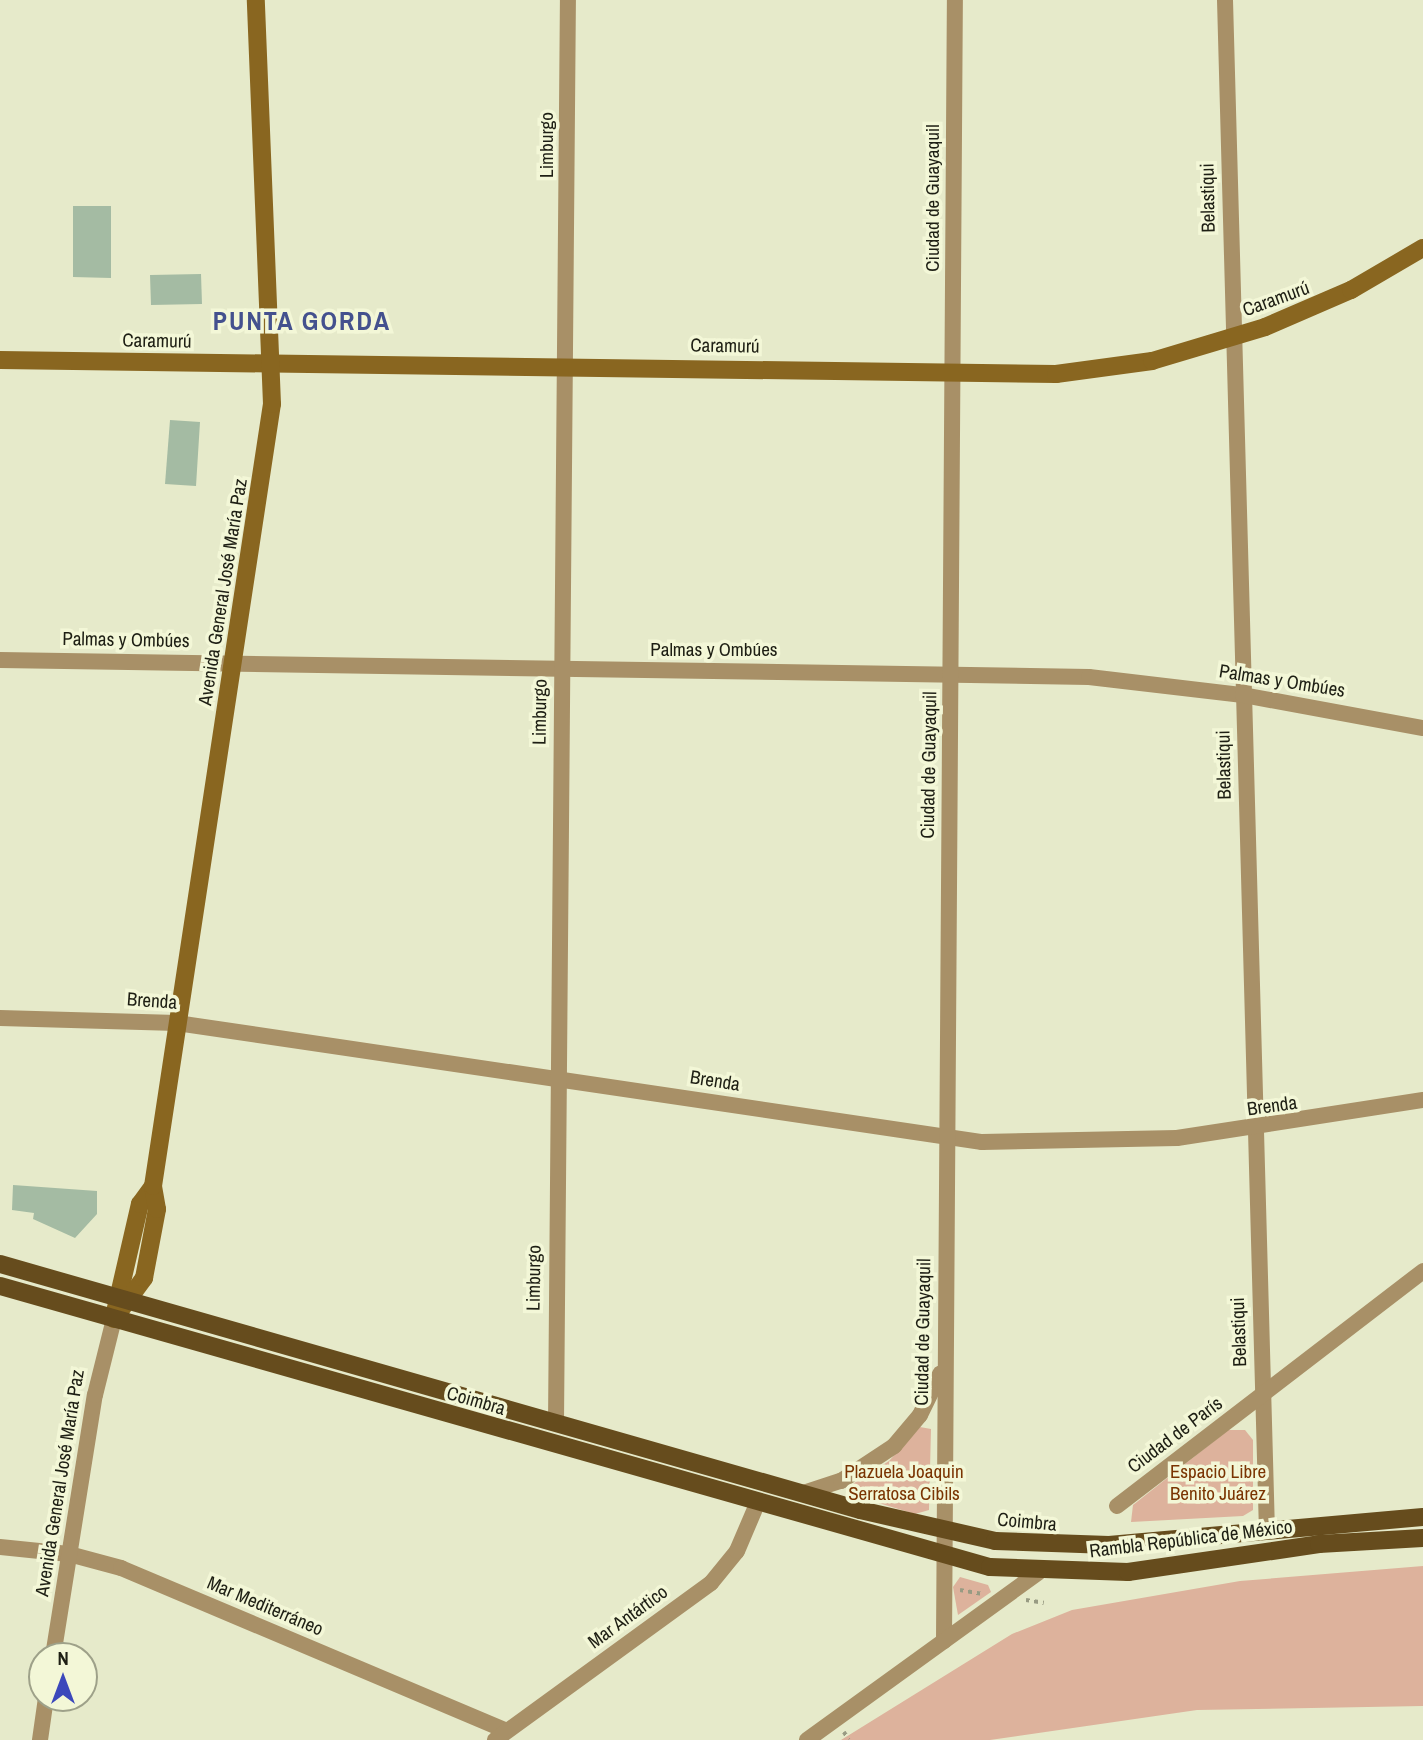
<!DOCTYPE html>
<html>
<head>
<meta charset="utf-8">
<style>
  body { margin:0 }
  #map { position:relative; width:1423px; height:1740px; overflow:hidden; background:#e6eaca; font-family:"Archivo Narrow",sans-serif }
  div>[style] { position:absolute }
  .green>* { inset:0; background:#ddb29c }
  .building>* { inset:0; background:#a4bba3 }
  .path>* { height:3.5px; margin-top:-1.75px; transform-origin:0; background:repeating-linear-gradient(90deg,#989b83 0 3.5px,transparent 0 8.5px) }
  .street>* { height:16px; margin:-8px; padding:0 8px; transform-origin:8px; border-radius:8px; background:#a89067 }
  .secondary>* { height:18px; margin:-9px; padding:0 9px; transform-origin:9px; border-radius:9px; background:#896620 }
  .primary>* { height:18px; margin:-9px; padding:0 9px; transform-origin:9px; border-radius:9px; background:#664c1d }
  span { translate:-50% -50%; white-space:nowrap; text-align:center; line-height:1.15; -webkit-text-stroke:7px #f3f7d7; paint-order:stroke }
  .street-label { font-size:19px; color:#1e1f14 }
  .park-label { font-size:19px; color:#7a3402 }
  .district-label { font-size:26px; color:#44518e; font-weight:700; letter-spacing:2px }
  .north { position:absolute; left:28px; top:1642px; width:70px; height:70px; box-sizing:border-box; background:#f3f7d7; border:2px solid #9ea189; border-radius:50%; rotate:0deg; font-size:19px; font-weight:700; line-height:28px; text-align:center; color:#1e1f14 }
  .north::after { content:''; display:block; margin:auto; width:24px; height:32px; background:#3b48bb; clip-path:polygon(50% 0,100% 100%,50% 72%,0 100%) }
</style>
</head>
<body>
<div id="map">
  <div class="green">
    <div style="clip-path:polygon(920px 1427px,931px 1429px,929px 1510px,915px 1514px,852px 1495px,851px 1485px,889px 1461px)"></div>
    <div style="clip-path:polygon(1228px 1430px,1245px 1430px,1253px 1440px,1253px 1510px,1243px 1516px,1131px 1522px,1133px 1505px)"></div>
    <div style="clip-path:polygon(1423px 1566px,1423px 1706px,1197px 1710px,990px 1740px,841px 1740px,1012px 1634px,1072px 1610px,1240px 1581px)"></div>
    <div style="clip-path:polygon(960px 1577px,988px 1585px,991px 1592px,958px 1615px,953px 1587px)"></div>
  </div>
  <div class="building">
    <div style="clip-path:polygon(73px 206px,111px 206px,111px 278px,73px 277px)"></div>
    <div style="clip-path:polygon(201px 274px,202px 304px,151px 305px,150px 275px)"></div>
    <div style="clip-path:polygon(170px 420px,200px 422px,196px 486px,165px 484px)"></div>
    <div style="clip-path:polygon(13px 1185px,97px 1191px,97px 1214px,75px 1238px,33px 1219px,34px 1213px,12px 1210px)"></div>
  </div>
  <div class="path">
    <div style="left:960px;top:1590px;width:23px;rotate:10deg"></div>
    <div style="left:1026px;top:1600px;width:18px;rotate:9deg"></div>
    <div style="left:844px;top:1732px;width:9px;rotate:58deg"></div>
  </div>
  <div class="street">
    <div style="left:1225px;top:0;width:1530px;rotate:88.43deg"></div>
    <div style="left:0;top:660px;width:1089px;rotate:0.89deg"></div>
    <div style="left:1089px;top:677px;width:155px;rotate:6.7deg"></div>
    <div style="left:1243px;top:695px;width:183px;rotate:10.4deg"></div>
    <div style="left:0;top:1018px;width:177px;rotate:1.6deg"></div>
    <div style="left:177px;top:1023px;width:814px;rotate:8.41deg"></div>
    <div style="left:982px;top:1142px;width:195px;rotate:-1.2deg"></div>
    <div style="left:1177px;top:1138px;width:249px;rotate:-8.8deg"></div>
    <div style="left:556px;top:1423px;width:1423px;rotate:-89.52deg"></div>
    <div style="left:803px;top:1493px;width:40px;rotate:-18deg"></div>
    <div style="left:841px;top:1481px;width:64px;rotate:-33.4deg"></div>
    <div style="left:894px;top:1446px;width:40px;rotate:-50deg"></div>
    <div style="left:920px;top:1415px;width:46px;rotate:-64deg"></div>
    <div style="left:1117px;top:1506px;width:386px;rotate:-37.5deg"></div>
    <div style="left:0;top:1547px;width:69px;rotate:5.8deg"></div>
    <div style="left:69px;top:1554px;width:54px;rotate:15.1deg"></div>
    <div style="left:121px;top:1568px;width:418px;rotate:22.9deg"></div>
    <div style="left:944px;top:1641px;width:1641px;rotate:-89.62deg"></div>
    <div style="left:53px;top:1656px;width:264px;rotate:-80.9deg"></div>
    <div style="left:95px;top:1395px;width:78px;rotate:-76deg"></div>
    <div style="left:40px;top:1740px;width:42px;rotate:-81.9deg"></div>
    <div style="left:495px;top:1740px;width:267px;rotate:-36deg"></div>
    <div style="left:711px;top:1583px;width:41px;rotate:-50.9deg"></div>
    <div style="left:737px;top:1551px;width:51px;rotate:-66.9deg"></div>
    <div style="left:807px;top:1740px;width:286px;rotate:-35.9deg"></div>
  </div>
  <div class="secondary">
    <div style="left:0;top:360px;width:1056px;rotate:0.76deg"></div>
    <div style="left:1056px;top:374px;width:97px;rotate:-7.7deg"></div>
    <div style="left:1152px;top:361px;width:118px;rotate:-16.7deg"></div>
    <div style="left:1265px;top:327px;width:94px;rotate:-23.3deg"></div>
    <div style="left:1351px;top:290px;width:83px;rotate:-30.3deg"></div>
    <div style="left:115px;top:1312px;width:111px;rotate:-77deg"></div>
    <div style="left:140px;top:1204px;width:22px;rotate:-54deg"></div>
    <div style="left:114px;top:1319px;width:51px;rotate:-53.8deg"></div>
    <div style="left:144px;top:1278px;width:70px;rotate:-79.3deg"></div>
    <div style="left:157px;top:1209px;width:23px;rotate:-100deg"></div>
    <div style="left:153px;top:1186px;width:791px;rotate:-81.35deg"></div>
    <div style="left:272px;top:404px;width:404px;rotate:-92.3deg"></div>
  </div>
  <div class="primary">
    <div style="left:0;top:1264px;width:894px;rotate:15.96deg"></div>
    <div style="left:860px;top:1510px;width:139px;rotate:12.9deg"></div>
    <div style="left:995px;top:1541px;width:114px;rotate:2deg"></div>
    <div style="left:1109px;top:1545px;width:315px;rotate:-5.1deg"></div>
    <div style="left:0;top:1286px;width:1029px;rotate:15.85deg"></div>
    <div style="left:990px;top:1567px;width:138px;rotate:2.1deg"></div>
    <div style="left:1128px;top:1572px;width:193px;rotate:-8.3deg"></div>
    <div style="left:1319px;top:1544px;width:104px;rotate:-3.3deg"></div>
  </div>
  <div class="street-label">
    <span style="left:547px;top:145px;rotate:-90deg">Limburgo</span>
    <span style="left:933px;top:198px;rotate:-90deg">Ciudad de Guayaquil</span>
    <span style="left:1208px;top:198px;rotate:-91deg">Belastiqui</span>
    <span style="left:1276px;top:299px;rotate:-20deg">Caramurú</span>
    <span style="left:157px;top:341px;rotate:1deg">Caramurú</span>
    <span style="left:725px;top:346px;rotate:1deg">Caramurú</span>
    <span style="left:223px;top:592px;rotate:-81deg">Avenida General José María Paz</span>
    <span style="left:126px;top:640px;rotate:1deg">Palmas y Ombúes</span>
    <span style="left:714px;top:650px">Palmas y Ombúes</span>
    <span style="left:1282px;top:681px;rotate:9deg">Palmas y Ombúes</span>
    <span style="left:540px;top:712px;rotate:-89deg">Limburgo</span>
    <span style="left:929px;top:765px;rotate:-89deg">Ciudad de Guayaquil</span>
    <span style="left:1224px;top:765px;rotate:-91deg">Belastiqui</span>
    <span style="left:152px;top:1001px;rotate:4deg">Brenda</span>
    <span style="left:715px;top:1081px;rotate:9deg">Brenda</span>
    <span style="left:1272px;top:1106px;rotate:-8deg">Brenda</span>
    <span style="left:534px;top:1278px;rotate:-89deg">Limburgo</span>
    <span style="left:923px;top:1332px;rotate:-89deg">Ciudad de Guayaquil</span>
    <span style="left:1239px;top:1332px;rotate:-92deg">Belastiqui</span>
    <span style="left:476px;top:1401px;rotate:16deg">Coimbra</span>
    <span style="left:1175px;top:1435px;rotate:-37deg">Ciudad de París</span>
    <span style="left:60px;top:1483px;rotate:-81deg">Avenida General José María Paz</span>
    <span style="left:1027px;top:1522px;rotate:5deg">Coimbra</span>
    <span style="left:1191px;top:1539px;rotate:-7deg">Rambla República de México</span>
    <span style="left:265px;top:1606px;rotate:23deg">Mar Mediterráneo</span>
    <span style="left:628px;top:1617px;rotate:-36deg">Mar Antártico</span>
  </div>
  <div class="park-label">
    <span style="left:904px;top:1483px">Plazuela Joaquin<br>Serratosa Cibils</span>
    <span style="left:1218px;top:1483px">Espacio Libre<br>Benito Juárez</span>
  </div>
  <div class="district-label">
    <span style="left:302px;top:321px">PUNTA GORDA</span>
  </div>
  <div class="north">N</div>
</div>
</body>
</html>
